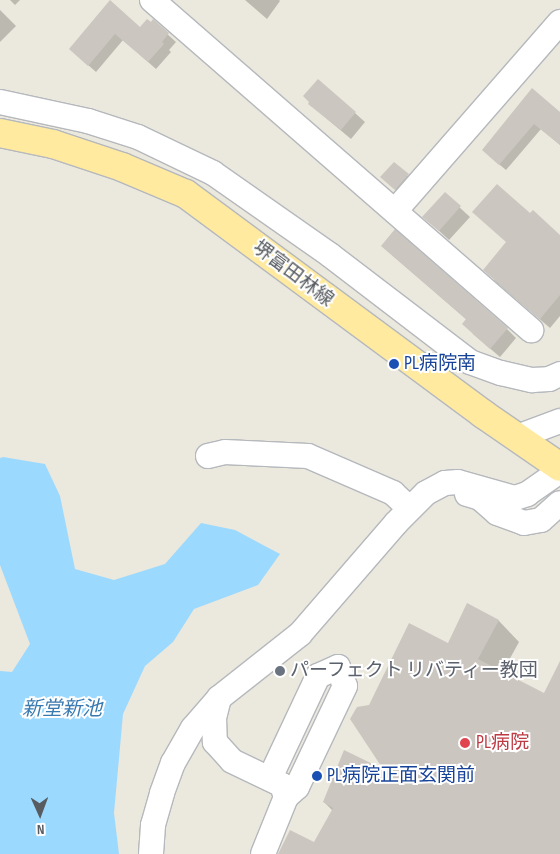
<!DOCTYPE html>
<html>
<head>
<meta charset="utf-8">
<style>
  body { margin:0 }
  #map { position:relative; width:560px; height:854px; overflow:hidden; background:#ebe8de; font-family:"Sofia Sans Condensed","Noto Sans JP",sans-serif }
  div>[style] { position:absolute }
  .water>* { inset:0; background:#9bd9ff }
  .shadow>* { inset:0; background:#0003 }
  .building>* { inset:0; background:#cbc6c0 }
  .roads { filter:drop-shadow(1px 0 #b5b8bc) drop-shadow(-1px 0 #b5b8bc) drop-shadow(0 1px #b5b8bc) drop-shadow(0 -1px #b5b8bc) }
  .minor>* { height:24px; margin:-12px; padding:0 12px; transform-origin:12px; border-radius:12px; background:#fff }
  .major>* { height:28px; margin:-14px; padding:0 14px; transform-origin:14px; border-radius:14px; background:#ffeaa0 }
  .dots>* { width:14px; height:14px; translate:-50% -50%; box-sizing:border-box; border:2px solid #fff; border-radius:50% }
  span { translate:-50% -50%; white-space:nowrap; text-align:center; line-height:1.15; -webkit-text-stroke:4px #fff; paint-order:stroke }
  .street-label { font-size:19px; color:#585c60 }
  .transit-label { font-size:19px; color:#164399 }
  .left { translate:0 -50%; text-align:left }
  .worship-label { font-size:19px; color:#5b616d }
  .health-label { font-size:19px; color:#be3a42 }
  .water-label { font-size:20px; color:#397ab1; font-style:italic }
  .north { position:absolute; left:15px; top:789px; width:50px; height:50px; -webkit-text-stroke:4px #fff; paint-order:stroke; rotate:178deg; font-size:14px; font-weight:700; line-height:20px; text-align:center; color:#585c60 }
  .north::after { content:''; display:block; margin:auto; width:18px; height:22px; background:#585c60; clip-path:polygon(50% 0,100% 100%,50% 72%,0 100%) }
</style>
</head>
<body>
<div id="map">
  <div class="water">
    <div style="clip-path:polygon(3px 457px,45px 464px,60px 496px,75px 569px,114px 580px,165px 564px,201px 523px,235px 530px,280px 554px,258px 585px,194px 609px,173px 642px,145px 666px,123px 714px,114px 813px,119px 854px,0 854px,0 671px,12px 672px,30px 644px,0 565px,0 458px)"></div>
  </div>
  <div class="shadow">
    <div style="clip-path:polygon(10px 0,20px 0,15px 5px)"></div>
    <div style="clip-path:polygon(245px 0,279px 0,280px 1px,267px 19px)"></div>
    <div style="clip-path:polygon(110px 1px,140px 28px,153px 21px,176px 42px,169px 50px,171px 52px,156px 69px,123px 40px,96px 72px,78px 56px)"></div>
    <div style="clip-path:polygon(0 10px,16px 26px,0 42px)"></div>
    <div style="clip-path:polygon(318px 80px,365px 122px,351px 139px,309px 104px)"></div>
    <div style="clip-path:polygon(532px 90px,560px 114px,560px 145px,541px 129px,506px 170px,489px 156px)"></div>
    <div style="clip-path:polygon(394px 163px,417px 185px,405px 199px,392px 186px)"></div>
    <div style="clip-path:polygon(445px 194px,470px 217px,449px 240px,424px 217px)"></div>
    <div style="clip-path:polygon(560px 245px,560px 316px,550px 328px,494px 280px)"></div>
    <div style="clip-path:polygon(392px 255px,507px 329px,516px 338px,500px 357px,473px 334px,467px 320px)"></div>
    <div style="clip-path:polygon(467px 605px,499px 621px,519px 642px,502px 673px,544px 695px,560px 664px,560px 854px,279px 854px,315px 844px,333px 811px,324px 802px,386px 773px,369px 706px,448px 645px)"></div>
  </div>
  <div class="building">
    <div style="clip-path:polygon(110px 0,140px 27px,147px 19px,151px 22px,153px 19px,169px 33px,162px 42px,164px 44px,148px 62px,115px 34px,88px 66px,69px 49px)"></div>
    <div style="clip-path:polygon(318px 79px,356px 112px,341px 130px,308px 104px,309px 102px,303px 96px)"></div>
    <div style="clip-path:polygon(532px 88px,560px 112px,560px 145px,534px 124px,499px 165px,482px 150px)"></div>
    <div style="clip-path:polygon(394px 162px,409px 174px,395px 190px,380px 177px)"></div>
    <div style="clip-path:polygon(497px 184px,530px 213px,533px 210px,560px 235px,560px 295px,540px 319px,483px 270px,506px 242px,472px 212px)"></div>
    <div style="clip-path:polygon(445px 192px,461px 206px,439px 231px,422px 217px)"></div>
    <div style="clip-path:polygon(395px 229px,508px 328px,490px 349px,462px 324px,466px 319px,381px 246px)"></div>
    <div style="clip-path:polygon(467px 603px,499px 620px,478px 659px,544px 693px,560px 661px,560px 854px,278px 854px,290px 830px,314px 842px,333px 808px,323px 802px,344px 750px,383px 769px,350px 719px,357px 707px,369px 705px,409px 623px,448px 643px)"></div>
  </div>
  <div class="roads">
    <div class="minor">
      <div style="left:152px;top:0;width:503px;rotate:41.05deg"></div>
      <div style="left:0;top:102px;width:90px;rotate:12.2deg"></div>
      <div style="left:88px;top:121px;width:52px;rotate:17.7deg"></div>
      <div style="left:138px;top:137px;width:83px;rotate:25.6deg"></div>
      <div style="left:213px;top:173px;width:143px;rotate:35deg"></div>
      <div style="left:330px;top:255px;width:176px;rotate:37.4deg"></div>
      <div style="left:470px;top:362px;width:33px;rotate:20deg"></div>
      <div style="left:501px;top:373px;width:32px;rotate:13deg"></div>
      <div style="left:532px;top:380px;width:17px;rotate:-3deg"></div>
      <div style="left:549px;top:379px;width:12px;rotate:-24deg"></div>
      <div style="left:395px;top:211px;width:251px;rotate:-48.9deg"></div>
      <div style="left:517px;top:437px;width:46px;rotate:-20.4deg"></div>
      <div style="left:208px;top:456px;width:17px;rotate:-13deg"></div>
      <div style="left:225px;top:452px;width:83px;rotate:2.8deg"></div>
      <div style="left:308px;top:456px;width:93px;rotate:23.5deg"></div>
      <div style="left:393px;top:493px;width:23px;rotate:43deg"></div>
      <div style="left:467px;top:494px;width:14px;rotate:17deg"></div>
      <div style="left:480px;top:498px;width:23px;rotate:41deg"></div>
      <div style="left:497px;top:513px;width:29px;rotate:20deg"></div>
      <div style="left:524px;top:523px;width:17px;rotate:-10deg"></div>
      <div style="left:541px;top:520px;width:25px;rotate:-42deg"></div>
      <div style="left:219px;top:698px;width:21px;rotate:104deg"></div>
      <div style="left:214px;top:718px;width:24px;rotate:88deg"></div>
      <div style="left:215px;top:742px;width:25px;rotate:48deg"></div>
      <div style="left:232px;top:761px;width:55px;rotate:25.6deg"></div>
      <div style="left:282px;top:785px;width:13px;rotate:72deg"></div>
      <div style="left:286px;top:797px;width:61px;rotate:112deg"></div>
      <div style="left:270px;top:778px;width:113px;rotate:-64.8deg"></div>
      <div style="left:318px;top:676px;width:22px;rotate:-24deg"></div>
      <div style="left:338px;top:667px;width:20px;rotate:70deg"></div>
      <div style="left:345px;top:686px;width:112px;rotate:115.4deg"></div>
      <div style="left:297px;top:787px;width:15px;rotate:138deg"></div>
      <div style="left:151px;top:854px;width:29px;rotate:-86deg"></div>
      <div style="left:153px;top:825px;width:33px;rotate:-74deg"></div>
      <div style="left:162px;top:793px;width:32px;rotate:-70deg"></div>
      <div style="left:173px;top:763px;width:40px;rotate:-60.3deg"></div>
      <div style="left:193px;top:728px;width:40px;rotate:-49deg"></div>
      <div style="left:219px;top:698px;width:103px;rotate:-38.3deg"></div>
      <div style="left:300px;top:634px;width:147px;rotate:-49.1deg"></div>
      <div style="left:396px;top:523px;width:42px;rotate:-45deg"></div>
      <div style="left:426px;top:493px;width:21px;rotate:-28deg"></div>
      <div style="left:445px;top:483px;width:13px;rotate:-4deg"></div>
      <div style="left:458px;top:482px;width:59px;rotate:15.7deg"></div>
      <div style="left:515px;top:498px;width:13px;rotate:-18deg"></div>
      <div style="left:527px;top:494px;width:40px;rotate:-34.9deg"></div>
    </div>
    <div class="major">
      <div style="left:0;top:133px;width:54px;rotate:11.7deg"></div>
      <div style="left:53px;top:144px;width:73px;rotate:18.4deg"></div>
      <div style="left:122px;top:167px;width:69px;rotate:22.9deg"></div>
      <div style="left:186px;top:194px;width:370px;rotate:36.5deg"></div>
      <div style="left:483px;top:414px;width:93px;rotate:34.5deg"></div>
    </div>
  </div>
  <div class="dots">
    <div style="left:394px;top:364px;background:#1a4fb4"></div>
    <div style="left:280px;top:671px;background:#6b7280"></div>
    <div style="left:465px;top:743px;background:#e0444e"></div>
    <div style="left:317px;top:776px;background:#1a4fb4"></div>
  </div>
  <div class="street-label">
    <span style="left:293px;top:274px;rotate:37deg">堺富田林線</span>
  </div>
  <div class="transit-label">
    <span class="left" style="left:404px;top:364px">PL病院南</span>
    <span class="left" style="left:327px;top:776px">PL病院正面玄関前</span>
  </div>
  <div class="worship-label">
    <span class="left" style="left:290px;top:671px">パーフェクト リバティー教団</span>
  </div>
  <div class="health-label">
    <span class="left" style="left:476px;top:743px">PL病院</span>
  </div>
  <div class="water-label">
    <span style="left:62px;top:709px">新堂新池</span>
  </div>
  <div class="north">N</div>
</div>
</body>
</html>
